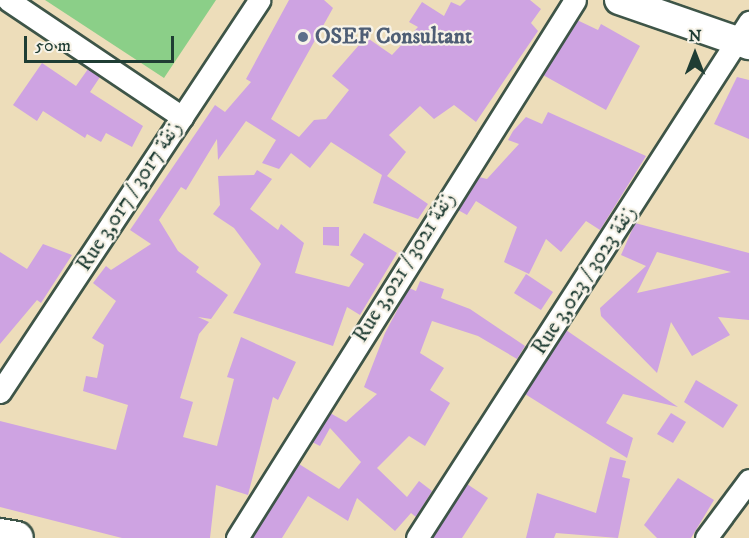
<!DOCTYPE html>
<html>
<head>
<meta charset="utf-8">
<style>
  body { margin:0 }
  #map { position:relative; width:749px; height:538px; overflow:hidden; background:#edddba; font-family:"IM FELL DW Pica",Amiri,serif }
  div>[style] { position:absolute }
  .green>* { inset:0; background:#8bcf88 }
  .building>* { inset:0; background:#cea3e2 }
  .roads { filter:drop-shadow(2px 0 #3e5548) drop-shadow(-2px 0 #3e5548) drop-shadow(0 2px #3e5548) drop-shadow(0 -2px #3e5548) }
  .street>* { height:21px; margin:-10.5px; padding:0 10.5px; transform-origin:10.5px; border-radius:10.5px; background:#fff }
  .secondary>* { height:28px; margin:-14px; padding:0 14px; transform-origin:14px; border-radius:14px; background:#fff }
  .primary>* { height:32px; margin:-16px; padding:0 16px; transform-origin:16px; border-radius:16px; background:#fff }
  .dots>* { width:16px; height:16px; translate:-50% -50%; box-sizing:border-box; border:3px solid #f7f3e8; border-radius:50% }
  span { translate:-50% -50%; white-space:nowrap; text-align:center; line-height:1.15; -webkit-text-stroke:4.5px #f7f3e8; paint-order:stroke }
  .service-label { font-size:22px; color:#4e5e75; font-weight:700 }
  .left { translate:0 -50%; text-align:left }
  .street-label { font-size:22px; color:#1f3d34 }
  .north { position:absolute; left:665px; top:24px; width:60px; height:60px; -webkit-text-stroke:4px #f7f3e8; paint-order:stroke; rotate:0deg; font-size:16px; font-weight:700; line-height:24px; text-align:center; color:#1f3d34 }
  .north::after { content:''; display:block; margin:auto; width:21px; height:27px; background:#1f3d34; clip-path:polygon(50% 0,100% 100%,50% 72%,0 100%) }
  .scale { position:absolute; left:24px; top:36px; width:150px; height:27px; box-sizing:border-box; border:3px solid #1f3d34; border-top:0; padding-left:8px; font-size:18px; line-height:21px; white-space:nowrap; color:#1f3d34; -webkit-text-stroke:4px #f7f3e8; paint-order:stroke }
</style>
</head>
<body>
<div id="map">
  <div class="green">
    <div style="clip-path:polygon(45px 0,216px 0,164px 78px)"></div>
  </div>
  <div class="building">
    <div style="clip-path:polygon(289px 0,324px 0,333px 8px,271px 119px,299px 137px,314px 120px,326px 119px,349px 90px,332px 76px,366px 37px,392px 55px,418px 27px,409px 22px,422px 2px,444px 16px,451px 2px,460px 6px,466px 0,530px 0,541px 9px,531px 23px,538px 31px,476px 122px,454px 105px,434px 119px,420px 106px,389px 135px,406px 152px,387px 176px,428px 204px,418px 219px,373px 203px,382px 175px,331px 142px,310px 168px,291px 153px,279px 169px,262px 163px,276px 140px,246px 121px,218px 160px,217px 139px,186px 190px,181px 187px,159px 220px,178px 251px,199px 267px,196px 272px,228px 295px,211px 319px,198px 317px,209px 322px,199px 334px,180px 398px,193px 402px,183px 437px,217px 446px,234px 379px,227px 377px,241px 337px,296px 362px,278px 400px,273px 397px,248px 495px,216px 485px,210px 538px,122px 538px,0 507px,0 421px,116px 450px,128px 405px,83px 391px,86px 376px,97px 378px,104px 345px,92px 338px,116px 301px,93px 283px,106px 266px,111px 270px,151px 244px,130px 230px,215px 105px,225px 112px,251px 82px,246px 79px)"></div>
    <div style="clip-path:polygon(577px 20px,598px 30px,601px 24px,640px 46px,606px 110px,543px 75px)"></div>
    <div style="clip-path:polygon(42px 63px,76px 86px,88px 69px,100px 77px,90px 92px,143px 126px,132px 147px,106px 133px,101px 142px,87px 134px,85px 138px,43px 111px,37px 121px,13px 105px)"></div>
    <div style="clip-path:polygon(737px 77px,749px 80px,749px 139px,714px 124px)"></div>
    <div style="clip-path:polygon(548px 112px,646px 156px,600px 230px,586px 221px,561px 252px,546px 239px,529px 274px,504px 262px,517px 227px,476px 201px,467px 215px,458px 210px,479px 177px,487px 179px,519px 144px,508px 140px,513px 131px,526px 117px,542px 124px)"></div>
    <div style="clip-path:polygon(257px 170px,272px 179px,250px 209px,278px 230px,281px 224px,304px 243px,295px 273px,349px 287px,364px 264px,350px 255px,364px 233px,397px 253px,360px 315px,347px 307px,333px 346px,233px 313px,261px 264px,234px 228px,213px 214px,220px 205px,218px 176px,254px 175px)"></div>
    <div style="clip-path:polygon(evenodd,635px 223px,749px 253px,749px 320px,718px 317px,730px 335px,692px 356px,671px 322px,657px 373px,601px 316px,600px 308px,646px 266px,621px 255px,635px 223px,657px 252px,731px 272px,637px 293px,657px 252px)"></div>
    <div style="clip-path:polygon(323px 227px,339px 227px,339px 246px,323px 245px)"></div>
    <div style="clip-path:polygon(43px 244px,72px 255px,41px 303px,37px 300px,0 344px,0 252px,27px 269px)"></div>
    <div style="clip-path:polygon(526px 274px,553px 292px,541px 310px,514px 293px)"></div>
    <div style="clip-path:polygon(420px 281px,444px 289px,441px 298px,470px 309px,525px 346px,517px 359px,478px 336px,432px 321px,420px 353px,444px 368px,430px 390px,450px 403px,425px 446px,409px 436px,377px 468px,407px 497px,419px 481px,432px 491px,416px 517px,411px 513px,395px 531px,357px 498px,348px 521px,308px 496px,282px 538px,252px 538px,299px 464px,339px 489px,361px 462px,330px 428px,320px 446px,312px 442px,330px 413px,346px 422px,377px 394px,364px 387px,385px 333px,409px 288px,416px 291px)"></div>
    <div style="clip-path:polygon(566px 330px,678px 407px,623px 394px,606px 423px,633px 438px,627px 458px,525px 394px)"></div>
    <div style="clip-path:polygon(696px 380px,738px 405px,723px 428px,684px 402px)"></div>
    <div style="clip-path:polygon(671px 413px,686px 422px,673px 443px,657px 434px)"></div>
    <div style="clip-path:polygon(610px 457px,626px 461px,622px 477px,630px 479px,618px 538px,556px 533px,554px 538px,526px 538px,537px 493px,596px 513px)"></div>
    <div style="clip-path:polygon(678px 478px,714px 500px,691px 538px,657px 538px,644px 525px)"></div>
    <div style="clip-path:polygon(467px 484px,488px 498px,462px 538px,432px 538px)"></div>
  </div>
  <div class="roads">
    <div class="street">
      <div style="left:8px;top:0;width:210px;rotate:33.9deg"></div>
      <div style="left:0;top:392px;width:470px;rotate:-56.5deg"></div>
      <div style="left:237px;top:538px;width:635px;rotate:-57.86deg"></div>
      <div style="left:417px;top:538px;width:614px;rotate:-57.24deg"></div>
      <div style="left:706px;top:538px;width:72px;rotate:-53.4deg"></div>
    </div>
    <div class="secondary">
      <div style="left:619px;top:0;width:138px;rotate:19.1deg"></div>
    </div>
    <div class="primary">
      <div style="left:0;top:535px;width:17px;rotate:10deg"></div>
    </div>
  </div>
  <div class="dots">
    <div style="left:303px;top:37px;background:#5c6f8a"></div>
  </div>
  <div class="service-label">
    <span class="left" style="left:315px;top:37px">OSEF Consultant</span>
  </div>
  <div class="street-label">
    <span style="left:129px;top:196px;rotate:-57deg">Rue 3,017 / زنقة 3017</span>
    <span style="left:404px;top:267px;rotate:-58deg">Rue 3,021 / زنقة 3021</span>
    <span style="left:584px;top:280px;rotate:-57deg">Rue 3,023 / زنقة 3023</span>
  </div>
  <div class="north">N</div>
  <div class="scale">50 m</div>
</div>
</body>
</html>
